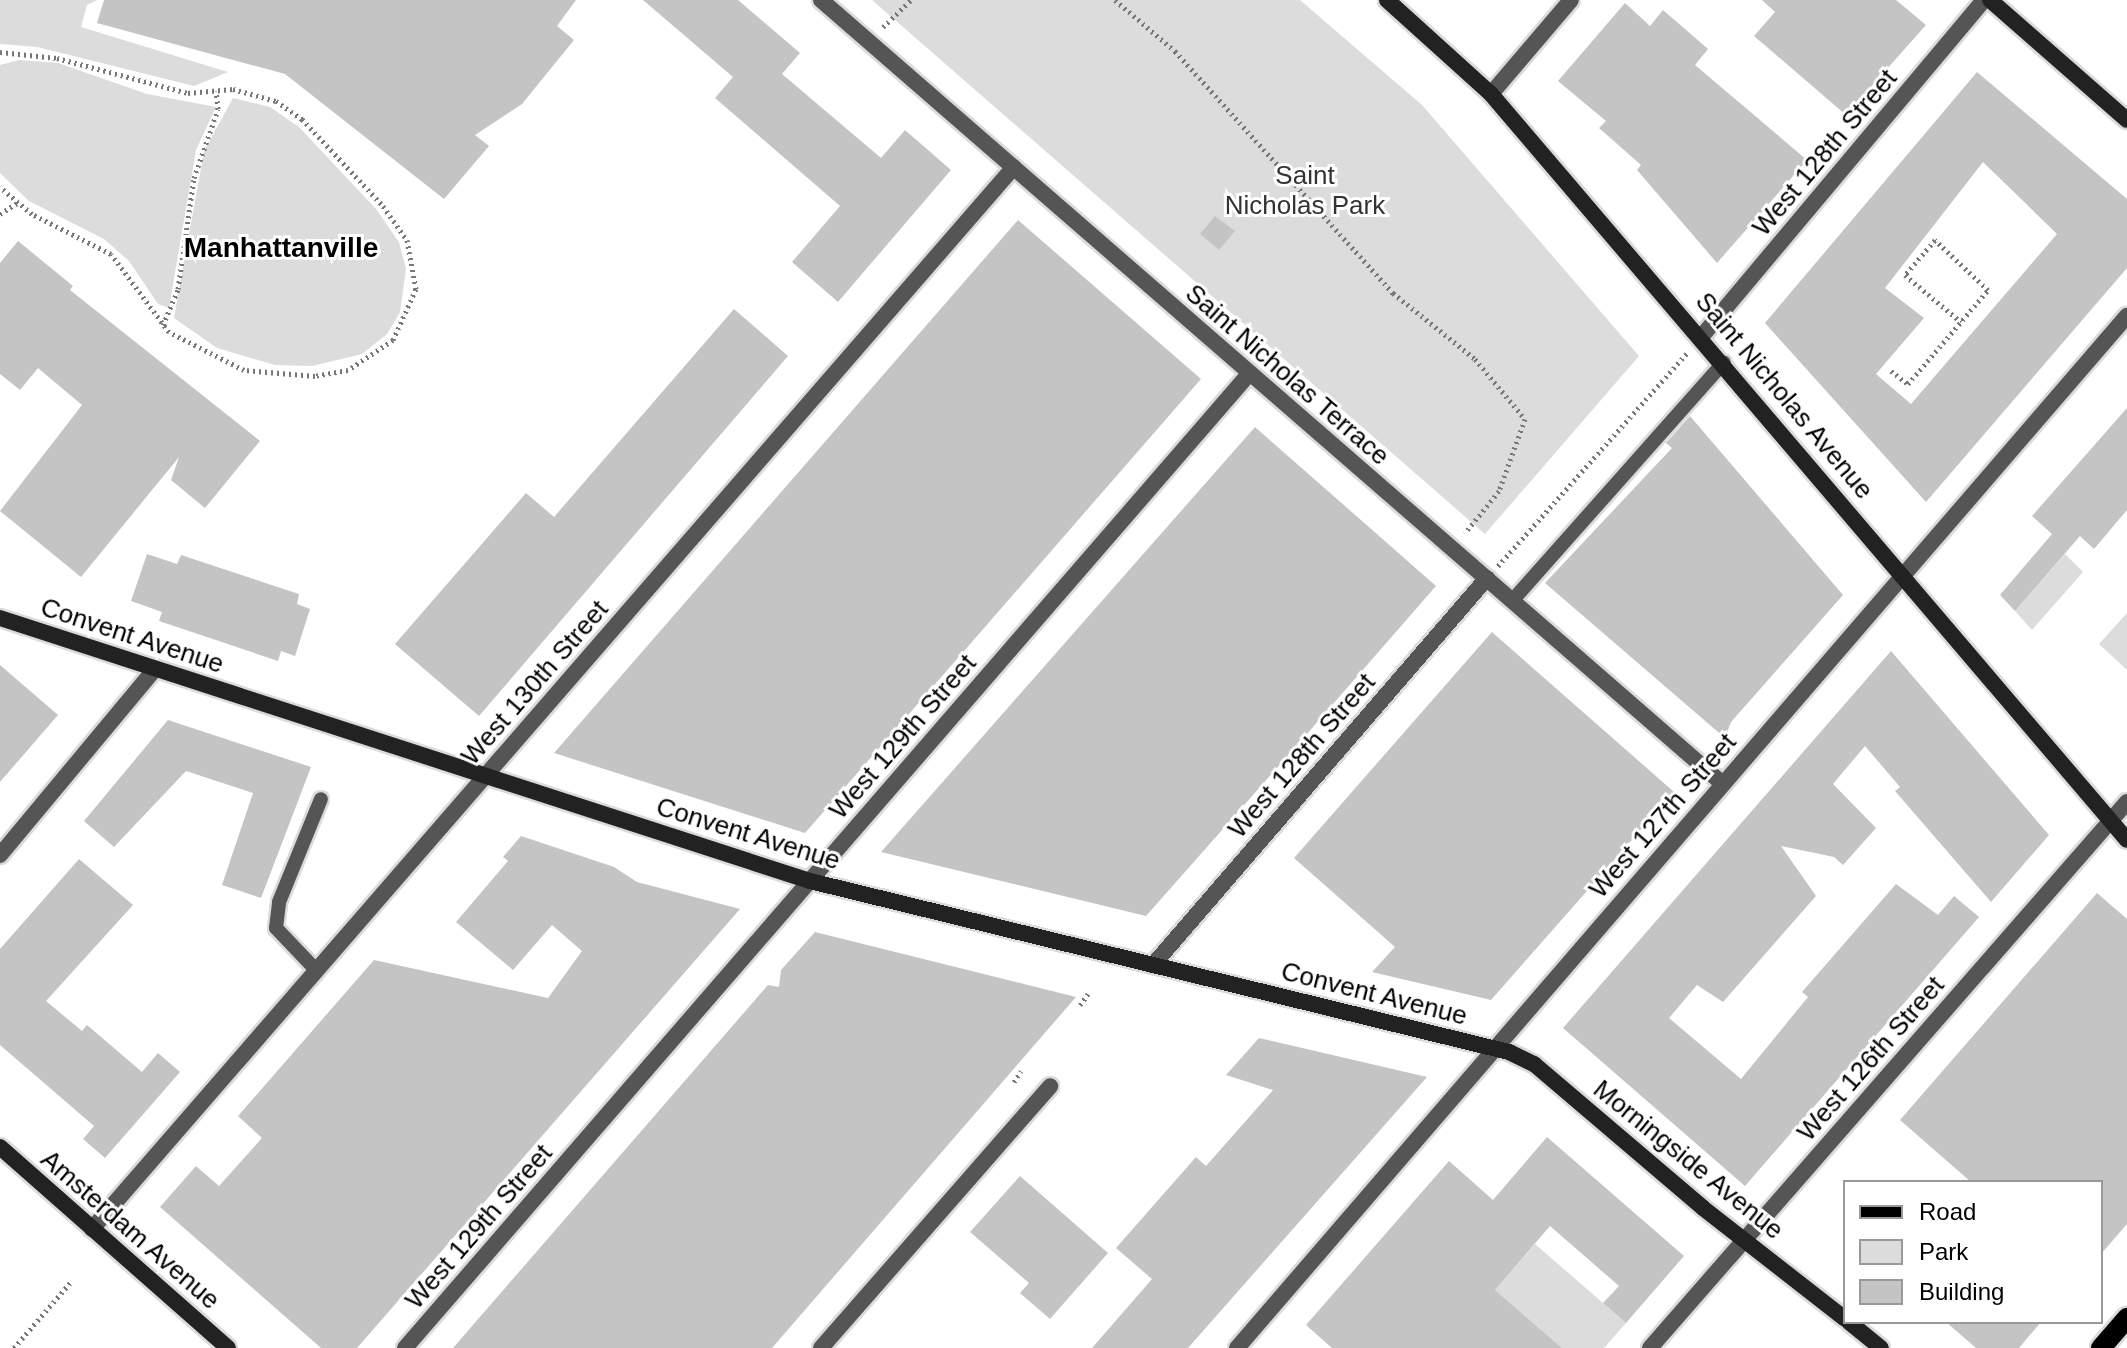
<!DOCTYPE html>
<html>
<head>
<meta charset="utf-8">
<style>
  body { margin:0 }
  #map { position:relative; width:2127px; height:1348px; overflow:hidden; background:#fff; font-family:Arial,sans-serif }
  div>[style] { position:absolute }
  .green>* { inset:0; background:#dcdcdc }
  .building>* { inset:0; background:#c4c4c4 }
  .path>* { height:5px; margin-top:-2.5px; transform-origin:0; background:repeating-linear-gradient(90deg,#777 0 2px,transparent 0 6px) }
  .roads { filter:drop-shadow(2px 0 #dbdbdb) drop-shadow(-2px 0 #dbdbdb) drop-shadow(0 2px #dbdbdb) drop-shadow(0 -2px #dbdbdb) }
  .lane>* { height:14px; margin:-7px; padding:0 7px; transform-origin:7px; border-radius:7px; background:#555 }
  .street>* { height:16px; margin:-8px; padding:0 8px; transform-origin:8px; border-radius:8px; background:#555 }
  .secondary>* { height:16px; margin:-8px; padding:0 8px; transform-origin:8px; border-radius:8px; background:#222 }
  .primary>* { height:20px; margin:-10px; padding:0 10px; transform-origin:10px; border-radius:10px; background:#000 }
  span { translate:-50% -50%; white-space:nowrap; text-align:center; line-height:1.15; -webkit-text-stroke:6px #fff; paint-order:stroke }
  .street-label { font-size:26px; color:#000 }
  .park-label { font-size:26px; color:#333 }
  .neighbourhood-label { font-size:28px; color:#000; font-weight:700 }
  .legend { position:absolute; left:1843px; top:1180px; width:260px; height:144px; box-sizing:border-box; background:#fff; border:2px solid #999; margin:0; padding:10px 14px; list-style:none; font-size:24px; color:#000 }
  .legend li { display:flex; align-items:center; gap:16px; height:40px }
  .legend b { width:40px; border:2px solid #999 }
</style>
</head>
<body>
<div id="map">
  <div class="green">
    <div style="clip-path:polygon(0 0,97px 0,87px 5px,81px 27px,228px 72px,194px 86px,37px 47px,0 44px)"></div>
    <div style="clip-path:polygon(872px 0,1300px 0,1422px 105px,1639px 356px,1485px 534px)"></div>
    <div style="clip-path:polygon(19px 60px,58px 63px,147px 94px,216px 107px,196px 150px,169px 308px,158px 304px,129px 261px,104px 239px,29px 201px,0 173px,0 65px)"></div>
    <div style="clip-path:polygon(233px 98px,270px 107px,299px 127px,376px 209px,399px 242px,406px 269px,400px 312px,387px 334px,362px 354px,312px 366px,275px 365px,217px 348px,174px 318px,204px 151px)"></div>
    <div style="clip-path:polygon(2065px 554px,2083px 572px,2032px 630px,2015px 611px)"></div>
    <div style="clip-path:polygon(2127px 613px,2127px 670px,2099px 644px)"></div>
    <div style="clip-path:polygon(1535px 1244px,1626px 1323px,1604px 1348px,1562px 1348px,1495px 1290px)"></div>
  </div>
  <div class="building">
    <div style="clip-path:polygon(104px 0,576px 0,557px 26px,574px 40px,522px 104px,475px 135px,489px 146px,444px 199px,285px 74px,97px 23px)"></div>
    <div style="clip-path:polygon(643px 0,738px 0,800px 53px,782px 74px,881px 158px,905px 130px,951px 170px,838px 302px,792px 262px,840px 206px,715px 98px,733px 77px)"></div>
    <div style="clip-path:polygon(1762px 0,1896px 0,1926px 25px,1846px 115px,1754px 36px,1775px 12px)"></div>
    <div style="clip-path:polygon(1625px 3px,1650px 26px,1663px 10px,1708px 49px,1695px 65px,1807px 160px,1717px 263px,1637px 170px,1641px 165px,1599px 128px,1606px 121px,1558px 81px)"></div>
    <div style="clip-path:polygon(evenodd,1977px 72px,2127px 199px,2127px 268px,1926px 502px,1765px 323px,1977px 72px,1983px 162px,2057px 234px,1911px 404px,1876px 374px,1924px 318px,1885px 288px,1983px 162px)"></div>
    <div style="clip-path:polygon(1215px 216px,1235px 231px,1219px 250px,1200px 234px)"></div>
    <div style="clip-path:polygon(1018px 220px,1201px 379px,978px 635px,805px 833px,554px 753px)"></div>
    <div style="clip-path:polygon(18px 241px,73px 286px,70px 290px,260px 441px,205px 508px,171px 480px,179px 457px,81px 577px,0 511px,82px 405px,38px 368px,20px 390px,0 374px,0 263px)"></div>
    <div style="clip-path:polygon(734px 309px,788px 356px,479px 716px,395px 644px,526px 493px,554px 517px)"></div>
    <div style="clip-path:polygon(2127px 408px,2127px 510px,2094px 549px,2080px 536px,2015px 611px,2000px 595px,2052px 534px,2032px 516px)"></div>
    <div style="clip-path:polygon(1690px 416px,1843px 595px,1731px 722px,1725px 738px,1545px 583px,1672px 448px,1666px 443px)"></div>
    <div style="clip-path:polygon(1255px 427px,1436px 586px,1299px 743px,1146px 916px,881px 852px)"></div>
    <div style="clip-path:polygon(147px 554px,177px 564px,181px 555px,299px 594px,297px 604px,310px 609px,295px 656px,281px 651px,278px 661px,159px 621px,162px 612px,131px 601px)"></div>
    <div style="clip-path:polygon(1492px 632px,1674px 792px,1491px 1000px,1372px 972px,1395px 947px,1294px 858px)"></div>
    <div style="clip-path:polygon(1891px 651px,2049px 835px,1991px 902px,1895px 791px,1900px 787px,1865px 746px,1833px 784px,1876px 828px,1843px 865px,1834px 857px,1781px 846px,1816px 896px,1723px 1002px,1697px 985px,1669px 1018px,1741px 1079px,1808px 997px,1802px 992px,1896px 884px,1938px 915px,1954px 896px,1979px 917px,1745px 1186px,1563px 1028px)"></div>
    <div style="clip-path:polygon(0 665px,58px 715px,0 782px)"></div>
    <div style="clip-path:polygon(168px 720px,311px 767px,261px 898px,222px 885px,253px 793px,186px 771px,114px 847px,84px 821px)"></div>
    <div style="clip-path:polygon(521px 836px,614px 867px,637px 882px,740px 909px,357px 1348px,321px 1348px,160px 1207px,196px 1166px,219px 1186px,262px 1138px,238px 1116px,374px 960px,548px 998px,582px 951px,552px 925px,513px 970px,456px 922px,508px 861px,503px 857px)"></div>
    <div style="clip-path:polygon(79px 859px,133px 905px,46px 1001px,82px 1031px,87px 1025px,142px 1072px,158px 1053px,180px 1072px,105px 1158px,83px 1139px,94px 1126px,0 1045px,0 949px)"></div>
    <div style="clip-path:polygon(2097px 893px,2127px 919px,2127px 1224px,2101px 1254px,2101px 1182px,1971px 1182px,1900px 1120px)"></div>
    <div style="clip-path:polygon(815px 932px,1076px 997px,772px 1348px,453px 1348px,768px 985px,779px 987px,781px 970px)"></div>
    <div style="clip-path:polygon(1259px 1038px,1427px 1077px,1188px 1348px,1092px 1348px,1152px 1279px,1116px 1248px,1196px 1157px,1206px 1166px,1273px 1090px,1226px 1075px)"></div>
    <div style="clip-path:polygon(1547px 1137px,1684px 1256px,1626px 1323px,1603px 1303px,1619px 1286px,1550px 1226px,1495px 1290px,1562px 1348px,1332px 1348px,1306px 1325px,1449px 1161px,1493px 1200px)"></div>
    <div style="clip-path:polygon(1020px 1176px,1108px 1253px,1050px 1319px,1020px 1293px,1029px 1283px,970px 1232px)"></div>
    <div style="clip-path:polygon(1946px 1322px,2041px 1322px,2019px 1348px,1976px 1348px)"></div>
  </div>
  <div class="path">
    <div style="left:1115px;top:0;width:79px;rotate:40.4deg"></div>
    <div style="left:1175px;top:51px;width:326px;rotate:48deg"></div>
    <div style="left:1393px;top:293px;width:105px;rotate:38.8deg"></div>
    <div style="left:1475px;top:359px;width:78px;rotate:50.2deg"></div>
    <div style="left:1525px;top:419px;width:77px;rotate:109.9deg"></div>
    <div style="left:1499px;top:491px;width:54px;rotate:129deg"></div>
    <div style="left:883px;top:27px;width:39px;rotate:-44deg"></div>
    <div style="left:0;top:52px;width:57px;rotate:6deg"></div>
    <div style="left:57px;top:58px;width:136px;rotate:15deg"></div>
    <div style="left:188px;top:93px;width:45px;rotate:-5.1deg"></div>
    <div style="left:233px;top:89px;width:45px;rotate:15.6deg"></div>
    <div style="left:276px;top:101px;width:32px;rotate:35deg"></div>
    <div style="left:302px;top:119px;width:119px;rotate:47deg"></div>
    <div style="left:383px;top:206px;width:42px;rotate:54.8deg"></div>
    <div style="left:407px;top:240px;width:50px;rotate:79.6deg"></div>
    <div style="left:416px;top:289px;width:56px;rotate:114.3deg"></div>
    <div style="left:393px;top:340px;width:54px;rotate:146.3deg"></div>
    <div style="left:348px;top:370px;width:34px;rotate:170deg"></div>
    <div style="left:315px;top:376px;width:71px;rotate:-175.2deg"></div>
    <div style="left:244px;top:370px;width:84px;rotate:-153.1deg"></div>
    <div style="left:169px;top:332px;width:97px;rotate:-126.6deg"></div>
    <div style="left:111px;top:254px;width:89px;rotate:-153.1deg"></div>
    <div style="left:32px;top:214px;width:42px;rotate:-139.8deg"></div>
    <div style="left:0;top:214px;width:20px;rotate:-33deg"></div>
    <div style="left:163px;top:325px;width:39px;rotate:-67deg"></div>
    <div style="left:178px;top:289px;width:112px;rotate:-81.8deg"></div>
    <div style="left:194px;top:178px;width:73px;rotate:-70.8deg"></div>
    <div style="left:218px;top:109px;width:18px;rotate:-96deg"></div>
    <div style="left:1891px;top:371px;width:21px;rotate:37deg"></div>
    <div style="left:1908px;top:384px;width:123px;rotate:-49.6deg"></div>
    <div style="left:1988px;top:290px;width:73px;rotate:-136.7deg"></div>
    <div style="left:1935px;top:240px;width:46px;rotate:130.6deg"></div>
    <div style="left:1905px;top:275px;width:73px;rotate:40deg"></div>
    <div style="left:1498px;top:566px;width:286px;rotate:-48.4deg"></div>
    <div style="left:1080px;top:1005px;width:14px;rotate:-54deg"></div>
    <div style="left:1014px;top:1082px;width:13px;rotate:-58deg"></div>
    <div style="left:14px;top:1348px;width:86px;rotate:-49.3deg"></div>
  </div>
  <div class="roads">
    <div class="lane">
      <div style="left:1512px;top:601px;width:319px;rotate:-48.4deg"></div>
      <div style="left:316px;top:970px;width:58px;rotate:-133.6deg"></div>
      <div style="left:276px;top:928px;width:26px;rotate:-83deg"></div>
      <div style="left:279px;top:902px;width:111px;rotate:-67.8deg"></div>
    </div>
    <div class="street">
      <div style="left:821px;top:0;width:1195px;rotate:41deg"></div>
      <div style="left:1491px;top:94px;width:123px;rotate:-49.6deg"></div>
      <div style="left:1702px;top:336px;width:439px;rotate:-50deg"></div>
      <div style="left:0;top:855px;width:241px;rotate:-50.2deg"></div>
      <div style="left:1153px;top:965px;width:511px;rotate:-49.2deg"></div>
      <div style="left:92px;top:1229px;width:1406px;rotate:-49.04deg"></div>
      <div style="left:405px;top:1348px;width:1287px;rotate:-49.09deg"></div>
      <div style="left:821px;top:1348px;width:348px;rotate:-48.8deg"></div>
      <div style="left:1237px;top:1348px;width:1363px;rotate:-49.23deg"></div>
      <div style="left:1650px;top:1348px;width:725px;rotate:-48.86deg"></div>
    </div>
    <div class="secondary">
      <div style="left:1387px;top:0;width:140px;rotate:42.1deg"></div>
      <div style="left:1491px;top:94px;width:980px;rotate:49.55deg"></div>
      <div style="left:1990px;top:0;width:182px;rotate:41.2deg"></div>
      <div style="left:0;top:618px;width:852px;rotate:17.99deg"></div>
      <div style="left:810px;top:881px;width:720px;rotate:13.75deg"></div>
      <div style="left:1509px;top:1052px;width:28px;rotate:26deg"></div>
      <div style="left:1534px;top:1064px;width:222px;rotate:40.4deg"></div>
      <div style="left:1703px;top:1208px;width:180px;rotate:38deg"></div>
      <div style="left:0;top:1147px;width:304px;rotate:41.4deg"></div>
      <div style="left:1849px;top:1322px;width:41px;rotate:39.1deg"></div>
    </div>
    <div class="primary">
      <div style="left:2101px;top:1348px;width:40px;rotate:-49deg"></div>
    </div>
  </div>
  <div class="street-label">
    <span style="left:1825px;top:153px;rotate:-50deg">West 128th Street</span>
    <span style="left:1287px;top:375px;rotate:41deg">Saint Nicholas Terrace</span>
    <span style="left:1784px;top:396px;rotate:50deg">Saint Nicholas Avenue</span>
    <span style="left:132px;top:636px;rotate:18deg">Convent Avenue</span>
    <span style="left:535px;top:683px;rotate:-49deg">West 130th Street</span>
    <span style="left:903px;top:737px;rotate:-49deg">West 129th Street</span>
    <span style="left:1302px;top:756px;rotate:-49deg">West 128th Street</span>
    <span style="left:1663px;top:816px;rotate:-49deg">West 127th Street</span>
    <span style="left:748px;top:834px;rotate:17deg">Convent Avenue</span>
    <span style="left:1374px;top:994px;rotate:14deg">Convent Avenue</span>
    <span style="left:1871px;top:1059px;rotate:-49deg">West 126th Street</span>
    <span style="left:1688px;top:1160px;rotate:39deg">Morningside Avenue</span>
    <span style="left:479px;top:1227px;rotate:-49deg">West 129th Street</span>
    <span style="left:130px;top:1230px;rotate:41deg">Amsterdam Avenue</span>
  </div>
  <div class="park-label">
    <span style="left:1305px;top:191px">Saint<br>Nicholas Park</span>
  </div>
  <div class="neighbourhood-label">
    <span style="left:281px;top:248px">Manhattanville</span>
  </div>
  <ul class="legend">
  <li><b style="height:10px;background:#000"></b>Road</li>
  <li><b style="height:22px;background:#dcdcdc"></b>Park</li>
  <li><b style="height:22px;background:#c4c4c4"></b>Building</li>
  </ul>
</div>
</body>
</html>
